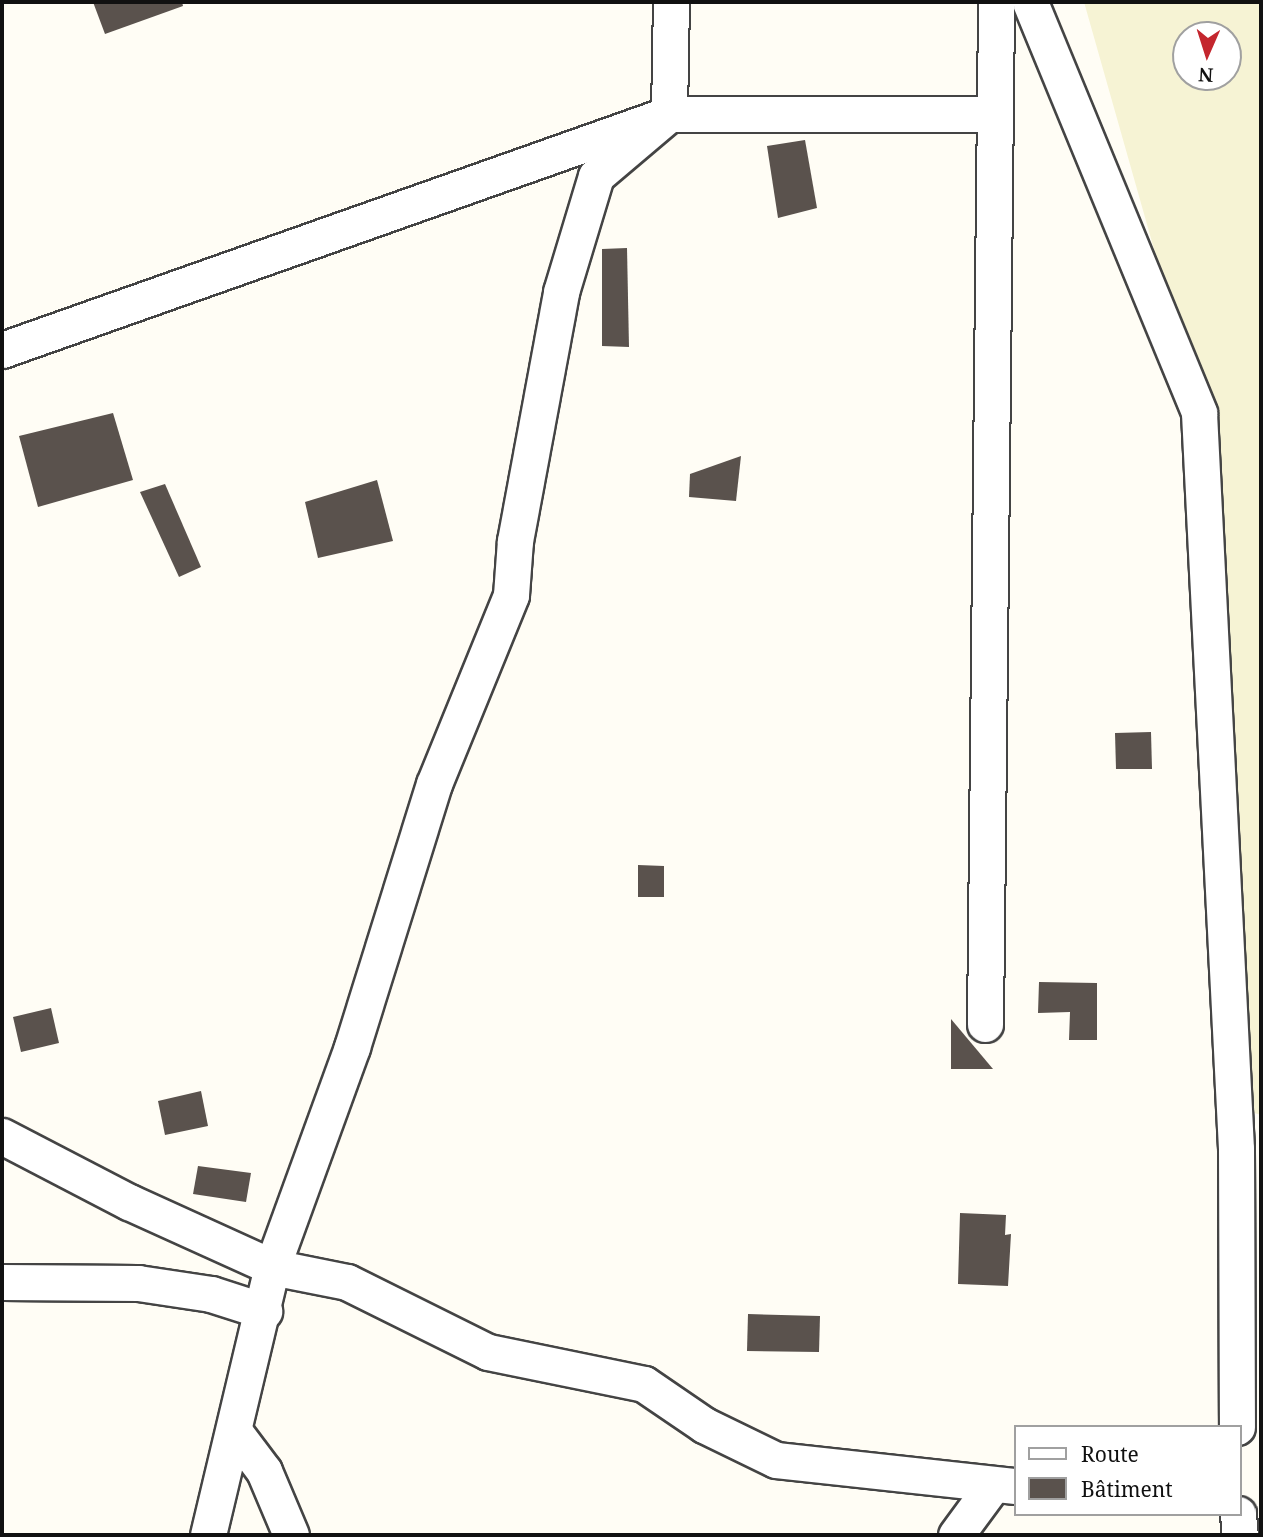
<!DOCTYPE html>
<html>
<head>
<meta charset="utf-8">
<style>
  body { margin:0 }
  #map { position:relative; width:1263px; height:1537px; overflow:hidden; background:#fffdf5; font-family:"Noto Serif",serif }
  div>[style] { position:absolute }
  .farmland>* { inset:0; background:#f6f3d4 }
  .building>* { inset:0; background:#5a524d }
  .roads { filter:drop-shadow(2px 0 #444) drop-shadow(-2px 0 #444) drop-shadow(0 2px #444) drop-shadow(0 -2px #444) }
  .minor>* { height:35px; margin:-17.5px; padding:0 17.5px; transform-origin:17.5px; border-radius:17.5px; background:#fff }
  span { translate:-50% -50%; white-space:nowrap; text-align:center; line-height:1.15; -webkit-text-stroke:7px #fff; paint-order:stroke }
  .frame { position:absolute; inset:0; border:4px solid #111; pointer-events:none }
  .legend { position:absolute; left:1014px; top:1425px; width:228px; height:91px; box-sizing:border-box; background:#fff; border:2px solid #a0a0a0; margin:0; padding:9px 12px; list-style:none; font-size:21px; color:#111 }
  .legend li { display:flex; align-items:center; gap:14px; height:35px }
  .legend b { width:35px; border:2px solid #a0a0a0 }
  .north { position:absolute; left:1172px; top:21px; width:70px; height:70px; box-sizing:border-box; background:#fff; border:2px solid #a0a0a0; border-radius:50%; rotate:183deg; font-size:19px; font-weight:700; line-height:28px; text-align:center; color:#111 }
  .north::after { content:''; display:block; margin:auto; width:24px; height:32px; background:#c4262e; clip-path:polygon(50% 0,100% 100%,50% 72%,0 100%) }
</style>
</head>
<body>
<div id="map">
  <div class="farmland">
    <div style="clip-path:polygon(evenodd,1084px 2px,1261px 2px,1261px 1115px,1251px 1112px,1182px 348px,1084px 2px,1186px 35px,1228px 35px,1228px 77px,1186px 77px,1186px 35px)"></div>
  </div>
  <div class="building">
    <div style="clip-path:polygon(93px 2px,182px 2px,183px 6px,105px 34px)"></div>
    <div style="clip-path:polygon(805px 140px,817px 208px,778px 218px,767px 146px)"></div>
    <div style="clip-path:polygon(627px 248px,629px 347px,602px 346px,602px 249px)"></div>
    <div style="clip-path:polygon(113px 413px,133px 480px,38px 507px,19px 436px)"></div>
    <div style="clip-path:polygon(741px 456px,736px 501px,689px 497px,690px 474px)"></div>
    <div style="clip-path:polygon(377px 480px,393px 541px,318px 558px,305px 502px)"></div>
    <div style="clip-path:polygon(165px 484px,201px 567px,179px 577px,140px 492px)"></div>
    <div style="clip-path:polygon(1151px 732px,1152px 769px,1116px 769px,1115px 733px)"></div>
    <div style="clip-path:polygon(638px 865px,664px 866px,664px 897px,638px 897px)"></div>
    <div style="clip-path:polygon(1039px 982px,1097px 983px,1097px 1040px,1069px 1040px,1070px 1012px,1038px 1013px)"></div>
    <div style="clip-path:polygon(51px 1008px,59px 1043px,21px 1052px,13px 1017px)"></div>
    <div style="clip-path:polygon(951px 1019px,993px 1069px,951px 1069px)"></div>
    <div style="clip-path:polygon(201px 1091px,208px 1126px,165px 1135px,158px 1101px)"></div>
    <div style="clip-path:polygon(198px 1166px,251px 1173px,246px 1202px,193px 1194px)"></div>
    <div style="clip-path:polygon(960px 1213px,1006px 1215px,1005px 1235px,1011px 1234px,1008px 1286px,958px 1284px)"></div>
    <div style="clip-path:polygon(748px 1314px,820px 1316px,819px 1352px,747px 1351px)"></div>
  </div>
  <div class="roads">
    <div class="minor">
      <div style="left:1030px;top:2px;width:444px;rotate:67.6deg"></div>
      <div style="left:1199px;top:413px;width:737px;rotate:87.12deg"></div>
      <div style="left:1236px;top:1149px;width:278px;rotate:89.8deg"></div>
      <div style="left:2px;top:350px;width:708px;rotate:-19.48deg"></div>
      <div style="left:669px;top:114px;width:326px"></div>
      <div style="left:985px;top:1024px;width:1022px;rotate:-89.38deg"></div>
      <div style="left:2px;top:1136px;width:143px;rotate:27.5deg"></div>
      <div style="left:129px;top:1202px;width:157px;rotate:24.4deg"></div>
      <div style="left:272px;top:1267px;width:76px;rotate:11.3deg"></div>
      <div style="left:347px;top:1282px;width:157px;rotate:26.4deg"></div>
      <div style="left:488px;top:1352px;width:159px;rotate:11.6deg"></div>
      <div style="left:644px;top:1384px;width:73px;rotate:34.3deg"></div>
      <div style="left:704px;top:1425px;width:80px;rotate:25.9deg"></div>
      <div style="left:776px;top:1460px;width:241px;rotate:6.2deg"></div>
      <div style="left:2px;top:1282px;width:136px;rotate:0.4deg"></div>
      <div style="left:138px;top:1283px;width:74px;rotate:8.6deg"></div>
      <div style="left:211px;top:1294px;width:56px;rotate:17.8deg"></div>
      <div style="left:234px;top:1431px;width:50px;rotate:53.1deg"></div>
      <div style="left:264px;top:1471px;width:69px;rotate:67.1deg"></div>
      <div style="left:1238px;top:1514px;width:21px;rotate:85deg"></div>
      <div style="left:208px;top:1535px;width:276px;rotate:-76.6deg"></div>
      <div style="left:272px;top:1267px;width:234px;rotate:-70deg"></div>
      <div style="left:352px;top:1047px;width:275px;rotate:-72.7deg"></div>
      <div style="left:434px;top:784px;width:204px;rotate:-67.8deg"></div>
      <div style="left:511px;top:595px;width:54px;rotate:-85.8deg"></div>
      <div style="left:515px;top:541px;width:253px;rotate:-79.5deg"></div>
      <div style="left:561px;top:292px;width:121px;rotate:-73.2deg"></div>
      <div style="left:596px;top:176px;width:96px;rotate:-40.3deg"></div>
      <div style="left:669px;top:114px;width:112px;rotate:-89deg"></div>
      <div style="left:956px;top:1535px;width:61px;rotate:-53.7deg"></div>
    </div>
  </div>
  <div class="frame"></div>
  <ul class="legend">
  <li><b style="height:9px;background:#fff"></b>Route</li>
  <li><b style="height:19px;background:#5a524d"></b>Bâtiment</li>
  </ul>
  <div class="north">N</div>
</div>
</body>
</html>
